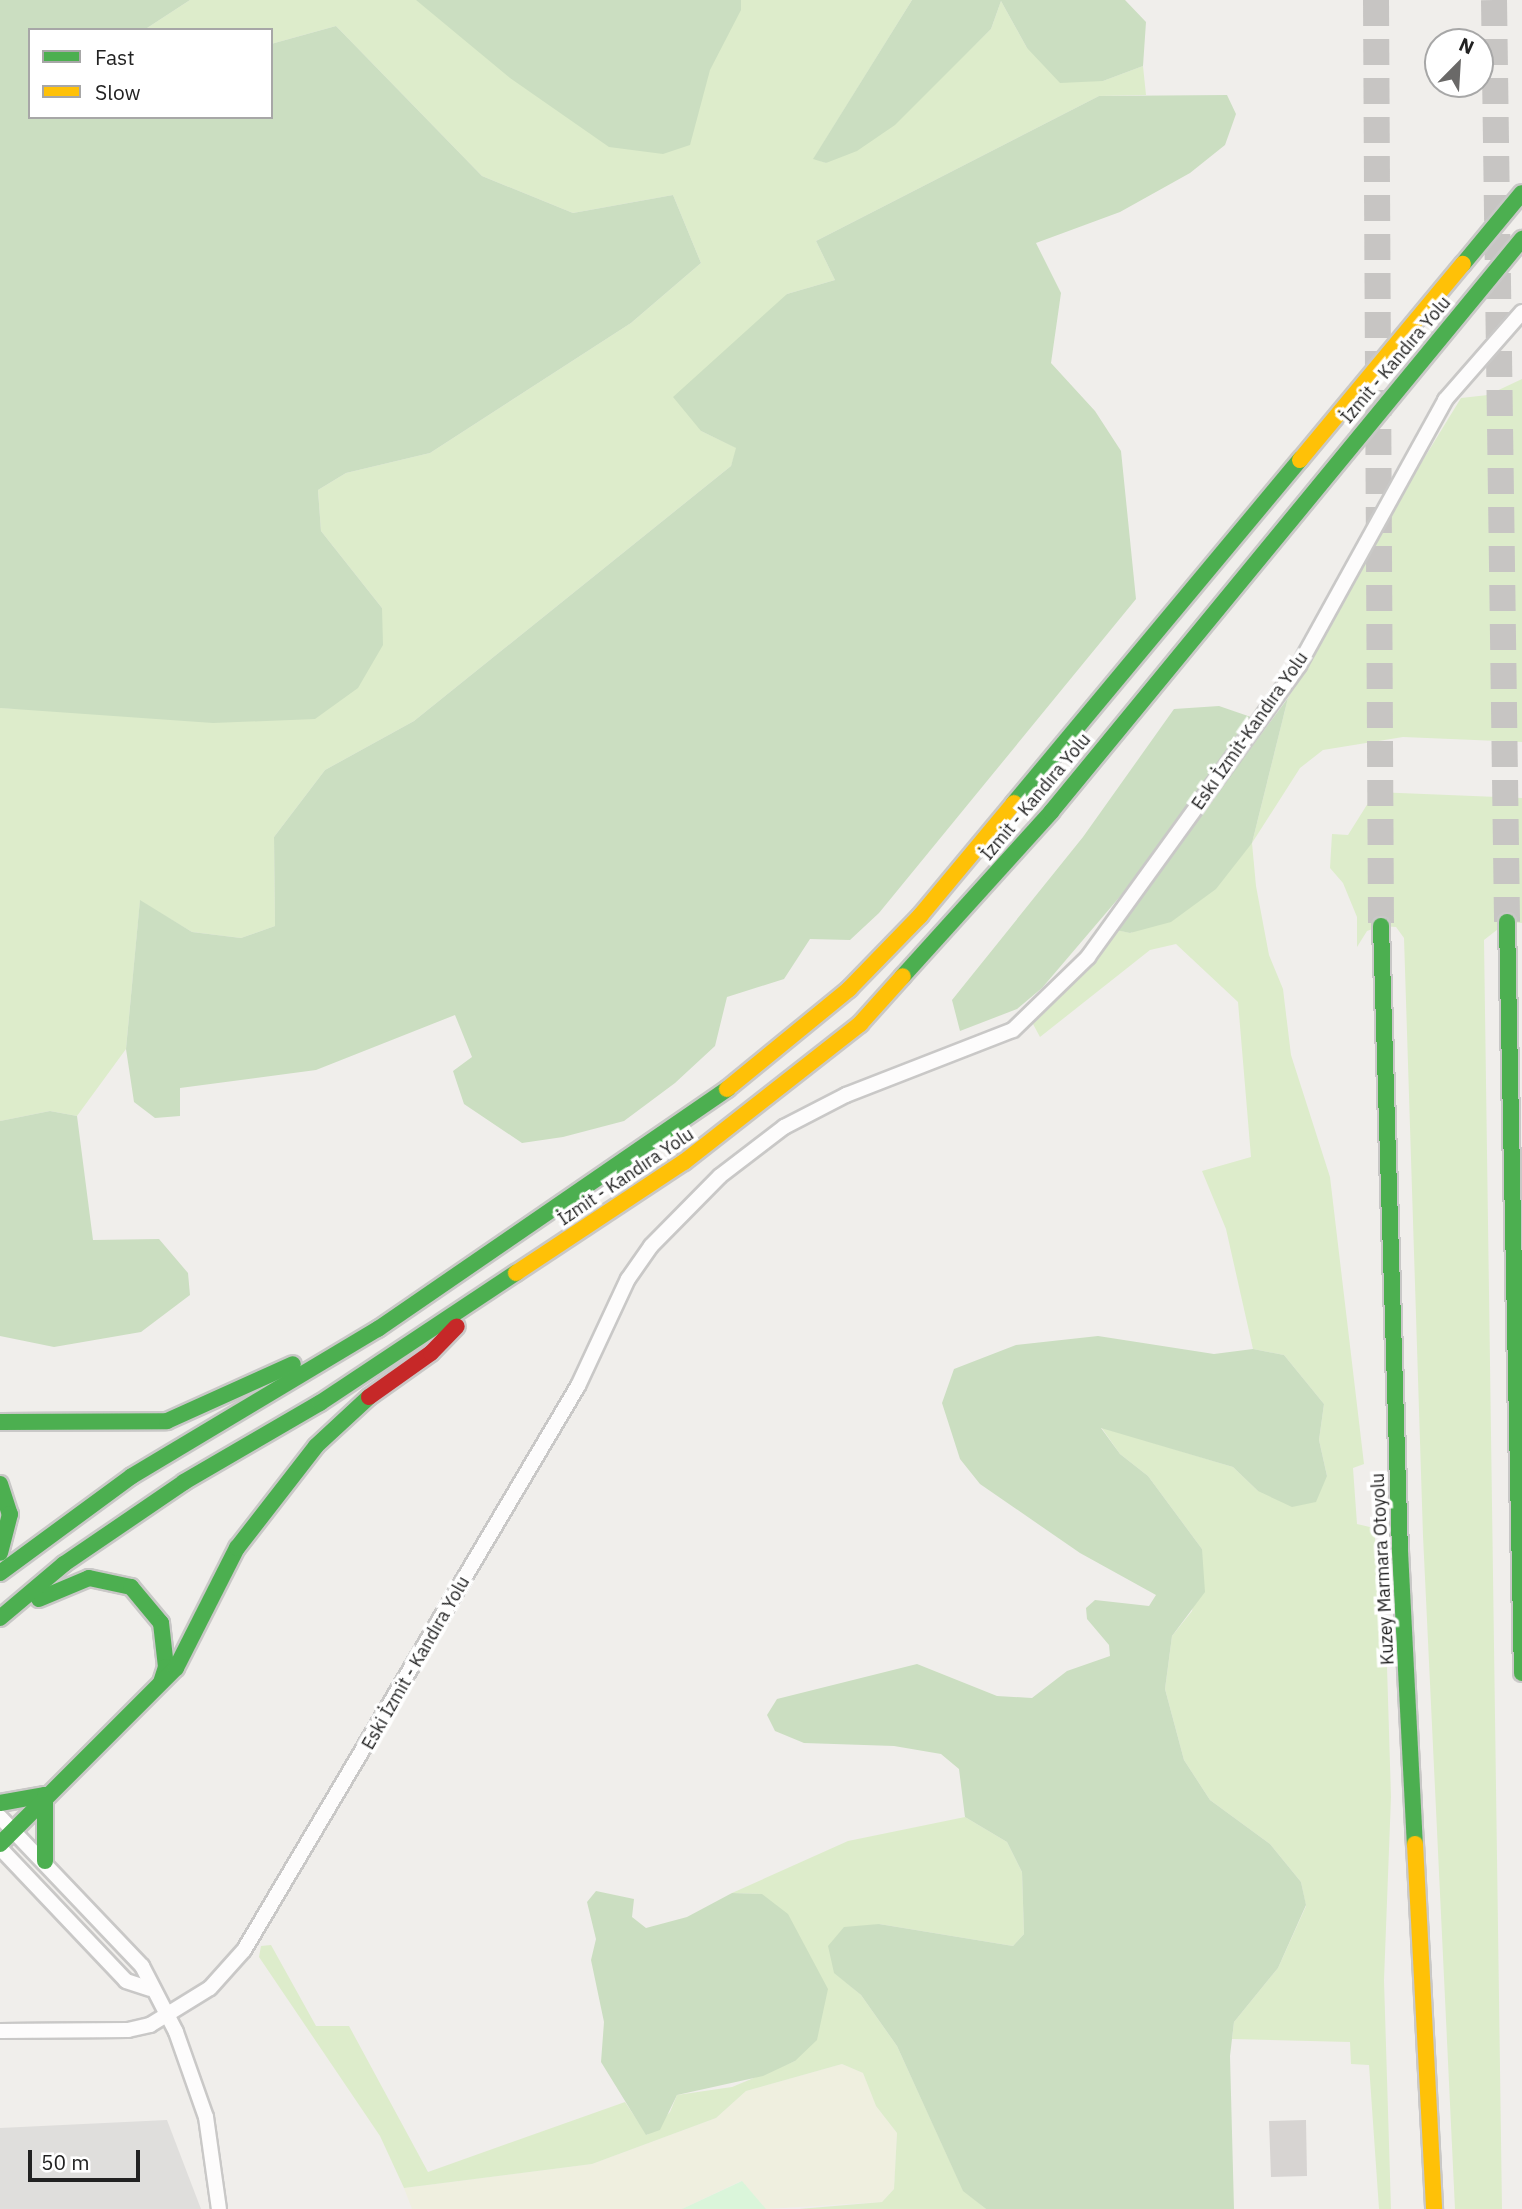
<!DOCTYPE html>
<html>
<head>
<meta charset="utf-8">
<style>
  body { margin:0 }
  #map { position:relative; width:1522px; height:2209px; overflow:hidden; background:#f0eeeb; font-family:"IBM Plex Sans",sans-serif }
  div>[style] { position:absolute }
  .residential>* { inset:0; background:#dfdedc }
  .farmland>* { inset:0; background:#efefdf }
  .grass>* { inset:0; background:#ddeccb }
  .forest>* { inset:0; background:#cbdec1 }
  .park>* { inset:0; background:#daf5da }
  .building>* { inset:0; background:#d7d4d2 }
  .highway-tunnel>* { height:26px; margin-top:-13px; transform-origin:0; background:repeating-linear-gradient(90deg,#c7c5c3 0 26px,transparent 0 39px) }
  .roads { filter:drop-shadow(2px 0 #c9c8c7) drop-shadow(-2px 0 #c9c8c7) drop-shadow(0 2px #c9c8c7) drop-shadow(0 -2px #c9c8c7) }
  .street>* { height:14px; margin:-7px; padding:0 7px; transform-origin:7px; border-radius:7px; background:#fdfcfc }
  .fast>* { height:16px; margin:-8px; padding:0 8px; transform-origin:8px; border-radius:8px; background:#4caf50 }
  .slow>* { height:16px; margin:-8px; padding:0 8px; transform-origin:8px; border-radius:8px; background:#ffc107 }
  .jam>* { height:16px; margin:-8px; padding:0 8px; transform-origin:8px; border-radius:8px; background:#c62828 }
  span { translate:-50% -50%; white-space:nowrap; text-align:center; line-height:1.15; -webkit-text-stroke:7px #fff; paint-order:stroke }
  .street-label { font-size:18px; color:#222 }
  .legend { position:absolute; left:28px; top:28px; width:245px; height:91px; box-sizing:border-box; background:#fff; border:2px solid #a7a7a7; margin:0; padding:9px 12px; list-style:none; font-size:21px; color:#222 }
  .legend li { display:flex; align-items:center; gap:14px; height:35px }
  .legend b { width:35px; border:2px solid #a7a7a7 }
  .north { position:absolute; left:1424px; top:28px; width:70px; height:70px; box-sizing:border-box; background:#fff; border:2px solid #a7a7a7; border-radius:50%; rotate:24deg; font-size:19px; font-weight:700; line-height:28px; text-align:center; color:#222 }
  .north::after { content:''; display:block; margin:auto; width:24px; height:32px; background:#6a6968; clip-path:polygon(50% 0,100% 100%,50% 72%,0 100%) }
  .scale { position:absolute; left:28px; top:2150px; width:112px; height:32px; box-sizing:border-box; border:4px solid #222; border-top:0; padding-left:9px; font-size:21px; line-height:24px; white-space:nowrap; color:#222; -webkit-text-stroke:5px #fff; paint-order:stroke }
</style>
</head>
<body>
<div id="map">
  <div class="residential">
    <div style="clip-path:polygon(167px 2120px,201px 2209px,0 2209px,0 2128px)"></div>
  </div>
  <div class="farmland">
    <div style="clip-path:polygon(842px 2064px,863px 2073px,876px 2106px,897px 2133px,894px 2189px,882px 2202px,766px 2209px,741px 2181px,682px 2209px,412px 2209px,404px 2188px,592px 2164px,716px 2118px,746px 2091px)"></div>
  </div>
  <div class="grass">
    <div style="clip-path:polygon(190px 0,912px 0,814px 158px,826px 163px,949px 70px,991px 29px,1001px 1px,1027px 48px,1103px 81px,1143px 66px,1146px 95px,1099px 96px,816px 241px,835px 280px,787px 294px,701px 431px,737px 448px,731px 466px,414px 721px,325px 770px,274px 837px,275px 926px,241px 938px,192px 932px,140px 901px,126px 1049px,77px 1116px,50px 1111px,0 1121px,0 708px,49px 710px,382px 608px,321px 531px,318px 490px,346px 473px,430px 453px,631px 323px,701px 263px,673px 195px,573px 213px,482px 176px,336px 26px,271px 44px,271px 30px,144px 30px)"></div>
    <div style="clip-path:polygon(1522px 379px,1522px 742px,1403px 737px,1323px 750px,1300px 768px,1252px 843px,1256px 886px,1269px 955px,1283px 989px,1291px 1055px,1330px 1177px,1364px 1464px,1353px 1468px,1357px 1524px,1374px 1528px,1387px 1666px,1391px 1797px,1384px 1980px,1391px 2209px,1379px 2209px,1369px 2065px,1351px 2064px,1350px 2042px,1232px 2039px,1234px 2022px,1278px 1968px,1306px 1906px,1301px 1882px,1270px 1844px,1210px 1800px,1184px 1760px,1165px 1689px,1172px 1636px,1192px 1611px,1202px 1549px,1148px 1476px,1120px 1454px,1101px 1427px,1233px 1467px,1258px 1491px,1327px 1476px,1319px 1440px,1324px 1404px,1284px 1355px,1253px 1349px,1226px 1229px,1202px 1171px,1251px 1157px,1238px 1002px,1176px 944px,1150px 950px,1040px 1037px,1033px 1024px,1084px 973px,1116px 930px,1131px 933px,1252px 843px,1288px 698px,1393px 509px,1461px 398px,1488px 395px)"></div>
    <div style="clip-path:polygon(1375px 792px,1522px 798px,1522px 923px,1507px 922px,1484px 940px,1502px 2209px,1455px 2209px,1423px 1536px,1404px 938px,1396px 927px,1381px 926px,1367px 931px,1357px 947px,1357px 917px,1343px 883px,1330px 868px,1332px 834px,1348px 835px)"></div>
    <div style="clip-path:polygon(965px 1817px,1007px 1842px,1022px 1872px,1024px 1934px,1013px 1946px,879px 1924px,835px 1973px,861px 1995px,897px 2046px,963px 2190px,986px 2209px,799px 2209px,882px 2202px,894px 2189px,897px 2133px,876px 2106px,863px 2073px,842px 2064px,746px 2091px,716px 2118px,592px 2164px,404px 2188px,380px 2136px,259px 1957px,261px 1946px,271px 1945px,316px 2026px,349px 2026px,428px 2172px,625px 2102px,647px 2135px,670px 2112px,677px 2095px,732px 2087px,795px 2061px,762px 1894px,732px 1893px,848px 1841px)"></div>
  </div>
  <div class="forest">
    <div style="clip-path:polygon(0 0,190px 0,144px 30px,30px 30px,30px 117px,271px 117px,271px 44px,336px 26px,482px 176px,573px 213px,673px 195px,701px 263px,631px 323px,430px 453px,346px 473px,318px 490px,321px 531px,382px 608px,383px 645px,358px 688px,315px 719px,213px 723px,0 708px)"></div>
    <div style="clip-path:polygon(416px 0,741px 0,741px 10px,710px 70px,690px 145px,663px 154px,609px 147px,510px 78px)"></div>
    <div style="clip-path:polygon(912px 0,1125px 0,1146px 22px,1143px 66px,1103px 81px,1060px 83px,1027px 48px,1001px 1px,991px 29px,895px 125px,857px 151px,826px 163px,813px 159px)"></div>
    <div style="clip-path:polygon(1227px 95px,1236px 114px,1225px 145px,1190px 173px,1120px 212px,1036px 243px,1061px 293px,1051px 363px,1095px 411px,1121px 451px,1136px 599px,879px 913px,850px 940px,810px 939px,784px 979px,727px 997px,715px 1046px,675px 1083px,624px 1121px,563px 1137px,522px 1143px,464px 1104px,453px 1071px,472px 1057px,455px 1015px,316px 1070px,180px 1088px,180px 1116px,155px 1118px,134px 1102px,126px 1049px,140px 900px,192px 932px,241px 938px,275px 926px,274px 837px,325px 770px,414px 721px,731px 466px,736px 448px,701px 431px,673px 397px,787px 294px,835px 280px,816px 241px,1099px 96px)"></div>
    <div style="clip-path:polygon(1288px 698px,1252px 843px,1216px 889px,1171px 922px,1130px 933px,1116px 930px)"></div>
    <div style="clip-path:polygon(1219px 706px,1251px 717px,1123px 893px,1042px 988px,1017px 1009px,960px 1031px,952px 1000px,1083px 837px,1174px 709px)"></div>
    <div style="clip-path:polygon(50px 1111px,77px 1116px,93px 1240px,159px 1239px,188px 1273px,190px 1295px,141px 1332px,54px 1347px,0 1336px,0 1121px)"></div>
    <div style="clip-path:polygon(1098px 1336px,1214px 1354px,1253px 1349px,1284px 1355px,1324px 1404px,1319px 1440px,1327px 1476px,1316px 1502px,1292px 1507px,1258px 1491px,1233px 1467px,1101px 1428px,1120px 1454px,1148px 1476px,1202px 1549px,1205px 1592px,1172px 1636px,1165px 1689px,1184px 1760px,1210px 1800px,1270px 1844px,1301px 1882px,1306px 1905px,1278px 1968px,1234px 2022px,1230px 2056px,1234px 2209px,986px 2209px,963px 2191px,897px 2046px,861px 1995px,834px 1973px,828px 1946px,844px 1927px,879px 1924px,1013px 1946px,1024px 1934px,1022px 1872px,1007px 1842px,965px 1817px,959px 1769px,941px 1754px,894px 1746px,804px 1743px,775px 1731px,767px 1715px,777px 1699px,917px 1664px,997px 1696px,1032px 1698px,1067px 1671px,1110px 1656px,1109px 1645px,1087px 1619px,1086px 1608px,1095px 1600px,1149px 1606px,1156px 1595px,1080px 1553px,980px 1484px,960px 1459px,942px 1403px,954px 1369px,1016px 1345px)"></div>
    <div style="clip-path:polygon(596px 1891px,634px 1899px,632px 1917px,646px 1928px,687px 1917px,732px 1893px,762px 1894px,788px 1914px,828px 1989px,817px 2040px,795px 2061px,763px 2076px,677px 2095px,660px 2130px,646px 2135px,601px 2062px,604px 2022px,591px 1960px,596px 1939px,587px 1902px)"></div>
  </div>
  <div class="park">
    <div style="clip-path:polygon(742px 2181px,766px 2209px,682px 2209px)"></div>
  </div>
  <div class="building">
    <div style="clip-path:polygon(1306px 2120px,1307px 2176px,1271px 2177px,1269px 2121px)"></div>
  </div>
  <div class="highway-tunnel">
    <div style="left:1376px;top:0;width:926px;rotate:89.69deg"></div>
    <div style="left:1494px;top:0;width:922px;rotate:89.19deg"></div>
  </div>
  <div class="roads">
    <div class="street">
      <div style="left:0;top:1817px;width:206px;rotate:46.4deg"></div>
      <div style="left:142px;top:1966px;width:74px;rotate:62.7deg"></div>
      <div style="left:176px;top:2032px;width:90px;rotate:70.6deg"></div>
      <div style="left:206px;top:2117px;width:93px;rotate:82deg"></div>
      <div style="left:0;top:1848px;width:183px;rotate:46.5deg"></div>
      <div style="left:126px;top:1981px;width:25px;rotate:18deg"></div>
      <div style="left:0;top:2031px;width:128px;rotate:-0.4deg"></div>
      <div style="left:128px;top:2030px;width:23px;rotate:-13deg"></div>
      <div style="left:150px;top:2025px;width:70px;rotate:-31.7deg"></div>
      <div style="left:210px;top:1988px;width:51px;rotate:-48.2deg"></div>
      <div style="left:244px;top:1950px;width:655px;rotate:-59.37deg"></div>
      <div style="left:578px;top:1386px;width:118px;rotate:-65deg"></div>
      <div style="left:628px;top:1279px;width:40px;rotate:-55.1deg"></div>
      <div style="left:651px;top:1246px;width:98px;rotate:-45.4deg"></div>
      <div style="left:720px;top:1176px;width:81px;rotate:-37.4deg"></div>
      <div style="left:784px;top:1127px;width:70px;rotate:-27.3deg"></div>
      <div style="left:846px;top:1095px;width:179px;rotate:-21.3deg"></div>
      <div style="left:1013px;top:1030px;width:105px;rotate:-44.2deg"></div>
      <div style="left:1088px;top:957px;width:360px;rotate:-54.1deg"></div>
      <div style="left:1299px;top:665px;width:303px;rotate:-61.1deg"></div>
      <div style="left:1445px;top:400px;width:117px;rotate:-48.8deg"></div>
    </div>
    <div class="fast">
      <div style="left:1463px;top:264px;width:92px;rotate:-50.3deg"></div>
      <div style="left:1014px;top:803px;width:447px;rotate:-50.2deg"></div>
      <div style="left:1507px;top:922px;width:751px;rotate:88.86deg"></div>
      <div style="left:1381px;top:926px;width:625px;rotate:88.26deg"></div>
      <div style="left:1400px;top:1551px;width:293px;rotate:87.1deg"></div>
      <div style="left:903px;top:976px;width:221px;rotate:-47.9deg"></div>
      <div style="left:1051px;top:812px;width:742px;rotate:-50.58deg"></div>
      <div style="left:0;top:1422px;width:167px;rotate:-0.3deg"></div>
      <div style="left:167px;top:1421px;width:138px;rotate:-24.3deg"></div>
      <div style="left:0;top:1484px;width:32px;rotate:72deg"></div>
      <div style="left:10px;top:1514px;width:40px;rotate:104.4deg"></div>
      <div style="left:0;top:1573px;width:164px;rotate:-36.3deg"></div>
      <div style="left:132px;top:1476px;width:287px;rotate:-30.9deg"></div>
      <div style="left:378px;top:1329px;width:424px;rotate:-34.5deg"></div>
      <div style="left:39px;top:1599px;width:54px;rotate:-22.8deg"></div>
      <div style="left:89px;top:1578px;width:43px;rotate:12.1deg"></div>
      <div style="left:131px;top:1587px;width:47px;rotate:50.2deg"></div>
      <div style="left:161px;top:1623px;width:44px;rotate:83.5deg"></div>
      <div style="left:166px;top:1667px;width:16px;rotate:108deg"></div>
      <div style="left:0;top:1618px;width:84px;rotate:-40.2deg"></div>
      <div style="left:64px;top:1564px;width:145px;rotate:-34.3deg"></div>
      <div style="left:184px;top:1482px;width:157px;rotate:-30.2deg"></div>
      <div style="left:320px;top:1403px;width:235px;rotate:-33.6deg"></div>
      <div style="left:0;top:1803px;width:46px;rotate:-10.1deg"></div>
      <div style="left:45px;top:1795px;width:66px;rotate:90deg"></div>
      <div style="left:0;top:1844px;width:249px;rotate:-45deg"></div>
      <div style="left:176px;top:1668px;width:135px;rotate:-63.1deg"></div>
      <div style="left:237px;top:1548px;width:129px;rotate:-52.2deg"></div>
      <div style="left:316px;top:1446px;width:72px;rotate:-42.8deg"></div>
    </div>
    <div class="slow">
      <div style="left:1300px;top:460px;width:255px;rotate:-50.3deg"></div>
      <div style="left:727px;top:1089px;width:158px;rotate:-39.3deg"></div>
      <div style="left:849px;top:989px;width:102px;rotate:-45.8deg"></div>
      <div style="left:920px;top:916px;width:147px;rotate:-50.2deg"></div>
      <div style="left:516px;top:1273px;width:201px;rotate:-33.5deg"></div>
      <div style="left:684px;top:1162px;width:224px;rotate:-38.1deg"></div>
      <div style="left:860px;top:1024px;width:64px;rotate:-48.1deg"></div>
      <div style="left:1415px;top:1844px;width:365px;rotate:87deg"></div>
    </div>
    <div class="jam">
      <div style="left:369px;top:1397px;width:76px;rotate:-35.4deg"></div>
      <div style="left:431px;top:1353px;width:37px;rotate:-46deg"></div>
    </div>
  </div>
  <div class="street-label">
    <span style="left:1396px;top:360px;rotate:-50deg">İzmit - Kandıra Yolu</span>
    <span style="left:1250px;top:731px;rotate:-55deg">Eskı İzmit-Kandıra Yolu</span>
    <span style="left:1036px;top:797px;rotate:-50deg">İzmit - Kandıra Yolu</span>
    <span style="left:626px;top:1177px;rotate:-34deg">İzmit - Kandıra Yolu</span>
    <span style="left:1383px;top:1569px;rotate:-93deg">Kuzey Marmara Otoyolu</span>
    <span style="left:416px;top:1663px;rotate:-60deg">Eski İzmit - Kandıra Yolu</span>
  </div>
  <ul class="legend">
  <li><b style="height:9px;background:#4caf50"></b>Fast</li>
  <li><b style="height:9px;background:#ffc107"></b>Slow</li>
  </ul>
  <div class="north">N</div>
  <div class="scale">50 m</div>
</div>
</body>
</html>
